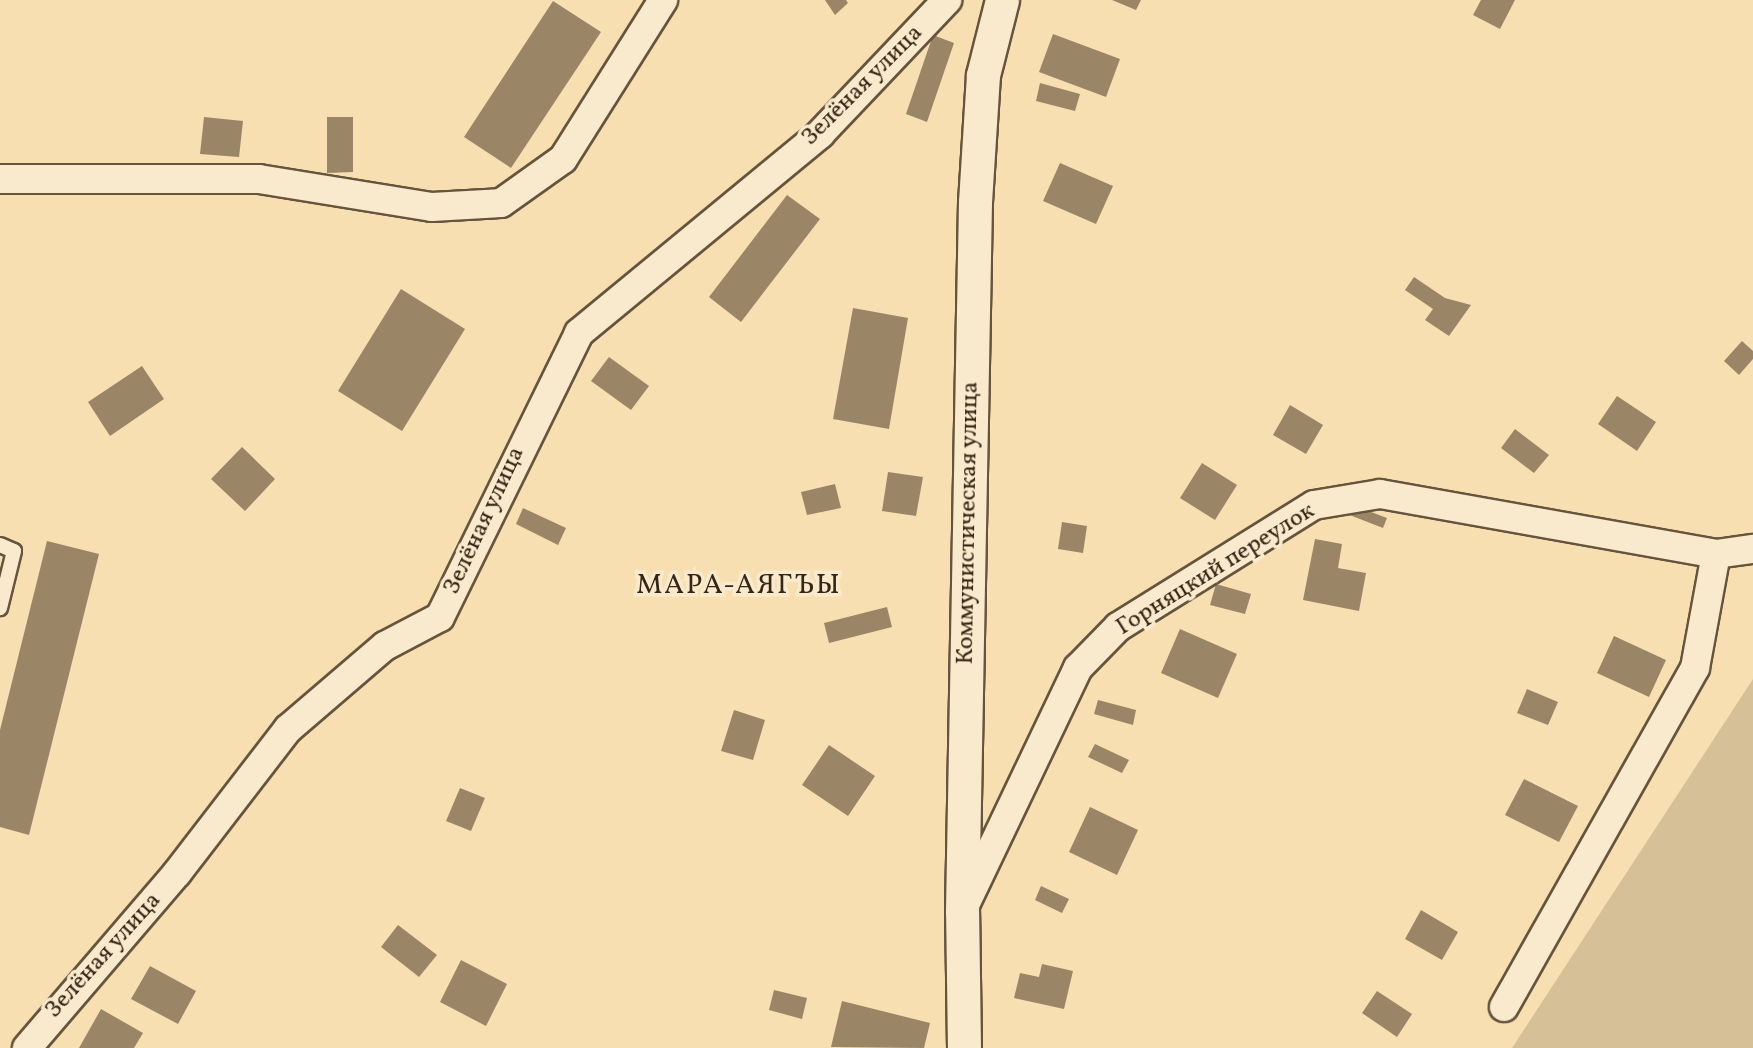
<!DOCTYPE html>
<html>
<head>
<meta charset="utf-8">
<style>
  body { margin:0 }
  #map { position:relative; width:1753px; height:1048px; overflow:hidden; background:#f7dfb2; font-family:Vollkorn,serif }
  div>[style] { position:absolute }
  .green>* { inset:0; background:#d6c097 }
  .building>* { inset:0; background:#9a8667 }
  .roads { filter:drop-shadow(2px 0 #66543d) drop-shadow(-2px 0 #66543d) drop-shadow(0 2px #66543d) drop-shadow(0 -2px #66543d) }
  .service>* { height:14px; margin:-7px; padding:0 7px; transform-origin:7px; border-radius:7px; background:#faeacd }
  .minor>* { height:28px; margin:-14px; padding:0 14px; transform-origin:14px; border-radius:14px; background:#faeacd }
  .tertiary>* { height:33px; margin:-16.5px; padding:0 16.5px; transform-origin:16.5px; border-radius:16.5px; background:#faeacd }
  span { translate:-50% -50%; white-space:nowrap; text-align:center; line-height:1.15; -webkit-text-stroke:7px #faeacd; paint-order:stroke }
  .street-label { font-size:24px; color:#352616 }
  .quarter-label { font-size:28px; color:#352616; letter-spacing:2px }
</style>
</head>
<body>
<div id="map">
  <div class="green">
    <div style="clip-path:polygon(1753px 679px,1753px 1048px,1512px 1048px)"></div>
  </div>
  <div class="building">
    <div style="clip-path:polygon(825px 0,846px 0,848px 3px,835px 15px)"></div>
    <div style="clip-path:polygon(1112px 0,1141px 0,1136px 10px)"></div>
    <div style="clip-path:polygon(1481px 0,1515px 0,1500px 29px,1473px 15px)"></div>
    <div style="clip-path:polygon(553px 1px,601px 32px,511px 168px,464px 137px)"></div>
    <div style="clip-path:polygon(1053px 34px,1120px 59px,1106px 97px,1039px 72px)"></div>
    <div style="clip-path:polygon(933px 35px,954px 43px,927px 122px,906px 114px)"></div>
    <div style="clip-path:polygon(1040px 83px,1080px 94px,1075px 111px,1036px 101px)"></div>
    <div style="clip-path:polygon(204px 117px,243px 121px,239px 157px,200px 154px)"></div>
    <div style="clip-path:polygon(327px 117px,353px 117px,353px 172px,327px 173px)"></div>
    <div style="clip-path:polygon(1060px 163px,1113px 186px,1096px 224px,1043px 201px)"></div>
    <div style="clip-path:polygon(787px 195px,820px 219px,741px 322px,709px 297px)"></div>
    <div style="clip-path:polygon(1414px 277px,1445px 298px,1471px 305px,1449px 336px,1425px 320px,1433px 309px,1405px 290px)"></div>
    <div style="clip-path:polygon(401px 289px,465px 329px,402px 431px,338px 391px)"></div>
    <div style="clip-path:polygon(853px 308px,908px 318px,889px 429px,833px 419px)"></div>
    <div style="clip-path:polygon(1742px 341px,1753px 351px,1753px 359px,1739px 375px,1724px 361px)"></div>
    <div style="clip-path:polygon(609px 357px,649px 386px,631px 410px,591px 381px)"></div>
    <div style="clip-path:polygon(142px 366px,164px 399px,110px 436px,88px 402px)"></div>
    <div style="clip-path:polygon(1617px 396px,1656px 422px,1637px 451px,1598px 424px)"></div>
    <div style="clip-path:polygon(1290px 405px,1323px 425px,1306px 454px,1273px 435px)"></div>
    <div style="clip-path:polygon(1515px 429px,1549px 455px,1534px 473px,1501px 448px)"></div>
    <div style="clip-path:polygon(242px 447px,275px 479px,245px 511px,211px 479px)"></div>
    <div style="clip-path:polygon(1202px 463px,1237px 485px,1215px 520px,1180px 498px)"></div>
    <div style="clip-path:polygon(888px 472px,923px 477px,916px 516px,882px 511px)"></div>
    <div style="clip-path:polygon(835px 484px,841px 508px,807px 515px,801px 492px)"></div>
    <div style="clip-path:polygon(1350px 504px,1387px 518px,1383px 528px,1347px 514px)"></div>
    <div style="clip-path:polygon(523px 508px,566px 528px,558px 545px,516px 524px)"></div>
    <div style="clip-path:polygon(1062px 522px,1087px 526px,1083px 553px,1058px 549px)"></div>
    <div style="clip-path:polygon(1315px 539px,1342px 544px,1338px 568px,1366px 573px,1359px 611px,1303px 600px)"></div>
    <div style="clip-path:polygon(47px 541px,99px 554px,29px 835px,0 827px,0 730px)"></div>
    <div style="clip-path:polygon(1216px 584px,1251px 594px,1245px 614px,1210px 605px)"></div>
    <div style="clip-path:polygon(887px 607px,892px 627px,829px 643px,824px 623px)"></div>
    <div style="clip-path:polygon(1180px 629px,1237px 654px,1218px 698px,1161px 673px)"></div>
    <div style="clip-path:polygon(1614px 636px,1666px 660px,1649px 697px,1597px 673px)"></div>
    <div style="clip-path:polygon(1527px 689px,1558px 702px,1548px 725px,1517px 713px)"></div>
    <div style="clip-path:polygon(1098px 700px,1136px 710px,1133px 725px,1094px 714px)"></div>
    <div style="clip-path:polygon(734px 710px,765px 720px,753px 760px,721px 751px)"></div>
    <div style="clip-path:polygon(1095px 744px,1129px 760px,1122px 773px,1088px 757px)"></div>
    <div style="clip-path:polygon(829px 745px,875px 776px,848px 816px,802px 785px)"></div>
    <div style="clip-path:polygon(1524px 779px,1578px 806px,1559px 842px,1505px 815px)"></div>
    <div style="clip-path:polygon(460px 788px,485px 798px,471px 831px,446px 821px)"></div>
    <div style="clip-path:polygon(1090px 807px,1138px 830px,1117px 875px,1069px 852px)"></div>
    <div style="clip-path:polygon(1041px 886px,1069px 899px,1062px 913px,1035px 900px)"></div>
    <div style="clip-path:polygon(1421px 910px,1458px 932px,1442px 960px,1405px 939px)"></div>
    <div style="clip-path:polygon(398px 925px,437px 955px,419px 977px,381px 947px)"></div>
    <div style="clip-path:polygon(461px 960px,507px 984px,486px 1026px,440px 1002px)"></div>
    <div style="clip-path:polygon(1042px 964px,1073px 971px,1064px 1009px,1014px 998px,1020px 973px,1039px 977px)"></div>
    <div style="clip-path:polygon(150px 966px,196px 991px,178px 1024px,131px 999px)"></div>
    <div style="clip-path:polygon(774px 990px,807px 998px,802px 1019px,769px 1010px)"></div>
    <div style="clip-path:polygon(1377px 991px,1412px 1014px,1397px 1037px,1362px 1013px)"></div>
    <div style="clip-path:polygon(842px 1001px,930px 1023px,924px 1048px,831px 1047px)"></div>
    <div style="clip-path:polygon(101px 1009px,143px 1033px,134px 1048px,79px 1048px)"></div>
  </div>
  <div class="roads">
    <div class="service">
      <div style="left:0;top:545px;width:15px;rotate:23deg"></div>
      <div style="left:14px;top:551px;width:59px;rotate:103.8deg"></div>
    </div>
    <div class="minor">
      <div style="left:0;top:179px;width:259px"></div>
      <div style="left:259px;top:179px;width:175px;rotate:9.2deg"></div>
      <div style="left:432px;top:207px;width:69px;rotate:-3.3deg"></div>
      <div style="left:501px;top:203px;width:76px;rotate:-35.4deg"></div>
      <div style="left:563px;top:159px;width:188px;rotate:-57.8deg"></div>
      <div style="left:963px;top:909px;width:267px;rotate:-64.5deg"></div>
      <div style="left:1078px;top:668px;width:57px;rotate:-45.7deg"></div>
      <div style="left:1118px;top:627px;width:231px;rotate:-31.9deg"></div>
      <div style="left:1314px;top:505px;width:67px;rotate:-9.5deg"></div>
      <div style="left:1380px;top:494px;width:341px;rotate:10.1deg"></div>
      <div style="left:1504px;top:1007px;width:389px;rotate:-60.6deg"></div>
      <div style="left:1695px;top:668px;width:116px;rotate:-79.6deg"></div>
      <div style="left:1716px;top:554px;width:37px;rotate:-8deg"></div>
      <div style="left:27px;top:1048px;width:230px;rotate:-49.4deg"></div>
      <div style="left:177px;top:873px;width:182px;rotate:-52.4deg"></div>
      <div style="left:288px;top:729px;width:128px;rotate:-40.6deg"></div>
      <div style="left:385px;top:646px;width:62px;rotate:-27.8deg"></div>
      <div style="left:440px;top:617px;width:316px;rotate:-63.9deg"></div>
      <div style="left:579px;top:333px;width:313px;rotate:-39.5deg"></div>
      <div style="left:820px;top:134px;width:185px;rotate:-46.5deg"></div>
    </div>
    <div class="tertiary">
      <div style="left:964px;top:1048px;width:137px;rotate:-90.8deg"></div>
      <div style="left:962px;top:911px;width:709px;rotate:-88.95deg"></div>
      <div style="left:975px;top:202px;width:127px;rotate:-86.4deg"></div>
      <div style="left:983px;top:75px;width:77px;rotate:-75.8deg"></div>
    </div>
  </div>
  <div class="street-label">
    <span style="left:863px;top:86px;rotate:-45deg">Зелёная улица</span>
    <span style="left:485px;top:521px;rotate:-65deg">Зелёная улица</span>
    <span style="left:969px;top:523px;rotate:-89deg">Коммунистическая улица</span>
    <span style="left:1216px;top:570px;rotate:-32deg">Горняцкий переулок</span>
    <span style="left:104px;top:956px;rotate:-48deg">Зелёная улица</span>
  </div>
  <div class="quarter-label">
    <span style="left:739px;top:586px">МАРА-АЯГЪЫ</span>
  </div>
</div>
</body>
</html>
